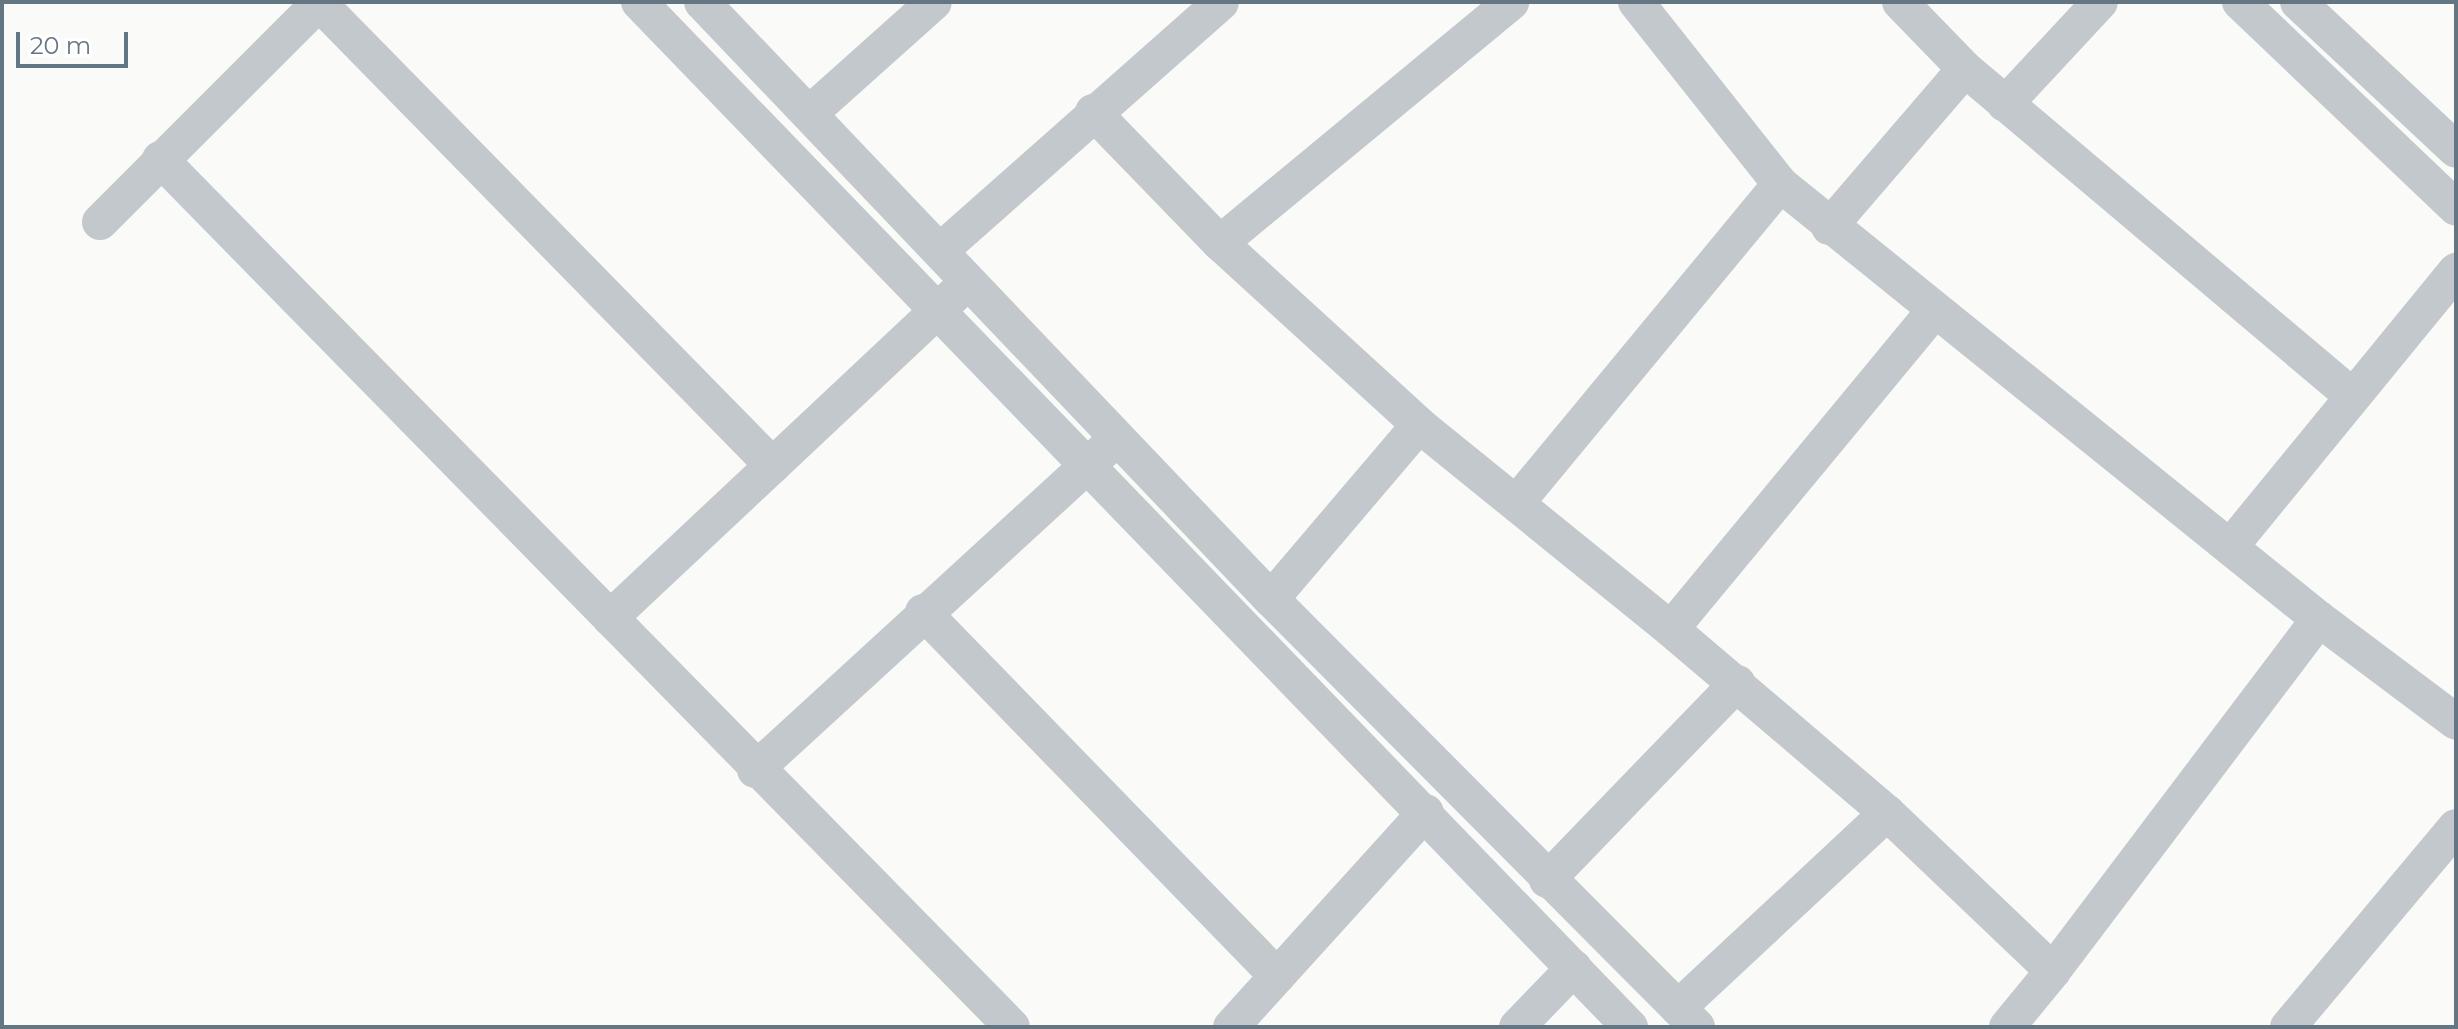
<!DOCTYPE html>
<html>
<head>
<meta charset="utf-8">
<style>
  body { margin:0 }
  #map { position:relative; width:2458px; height:1029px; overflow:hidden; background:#fafaf8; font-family:Montserrat,sans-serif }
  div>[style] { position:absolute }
  .street>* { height:36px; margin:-18px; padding:0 18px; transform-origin:18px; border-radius:18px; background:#c3c8cc }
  span { translate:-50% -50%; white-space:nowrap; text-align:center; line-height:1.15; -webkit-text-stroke:8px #fff; paint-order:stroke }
  .frame { position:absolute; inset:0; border:4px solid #657683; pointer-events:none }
  .scale { position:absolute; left:16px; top:32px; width:112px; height:36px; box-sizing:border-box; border:4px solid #657683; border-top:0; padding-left:10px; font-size:24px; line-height:28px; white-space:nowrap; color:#657683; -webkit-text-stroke:6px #fff; paint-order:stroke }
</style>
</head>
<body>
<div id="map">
  <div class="street">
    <div style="left:639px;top:2px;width:1426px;rotate:45.97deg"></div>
    <div style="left:702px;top:2px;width:825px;rotate:46.38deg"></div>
    <div style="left:1271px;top:599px;width:604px;rotate:45.13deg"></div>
    <div style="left:1636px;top:2px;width:232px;rotate:51.6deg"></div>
    <div style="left:1900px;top:2px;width:93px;rotate:45.9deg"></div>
    <div style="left:2240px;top:2px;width:298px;rotate:43.6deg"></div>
    <div style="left:2298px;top:2px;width:216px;rotate:43.1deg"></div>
    <div style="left:319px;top:3px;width:648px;rotate:45.56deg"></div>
    <div style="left:2005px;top:104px;width:139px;rotate:-47deg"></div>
    <div style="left:1093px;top:112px;width:182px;rotate:45.9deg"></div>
    <div style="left:1220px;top:243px;width:270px;rotate:42.4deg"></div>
    <div style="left:1419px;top:425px;width:324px;rotate:39deg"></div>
    <div style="left:810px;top:113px;width:166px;rotate:-41.8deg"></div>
    <div style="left:160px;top:159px;width:1216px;rotate:45.53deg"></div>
    <div style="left:100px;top:222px;width:311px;rotate:-45deg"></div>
    <div style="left:1829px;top:227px;width:208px;rotate:-49.3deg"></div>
    <div style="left:1965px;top:69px;width:505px;rotate:40.18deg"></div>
    <div style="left:1220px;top:243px;width:378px;rotate:-39.6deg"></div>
    <div style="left:940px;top:251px;width:375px;rotate:-41.5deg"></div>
    <div style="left:1519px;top:500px;width:410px;rotate:-50.4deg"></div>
    <div style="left:1780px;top:184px;width:693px;rotate:38.91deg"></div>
    <div style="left:2319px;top:619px;width:441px;rotate:127.1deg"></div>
    <div style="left:2053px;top:971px;width:229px;rotate:-136.4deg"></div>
    <div style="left:1887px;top:813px;width:284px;rotate:-139.6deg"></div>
    <div style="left:1671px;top:629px;width:410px;rotate:-50.4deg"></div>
    <div style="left:2230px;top:547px;width:357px;rotate:-50.7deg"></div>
    <div style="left:1271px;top:599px;width:228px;rotate:-49.6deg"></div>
    <div style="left:923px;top:612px;width:508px;rotate:45.8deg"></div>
    <div style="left:610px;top:618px;width:475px;rotate:-43.2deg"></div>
    <div style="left:2319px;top:619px;width:171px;rotate:36.9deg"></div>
    <div style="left:755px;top:770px;width:478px;rotate:-42.5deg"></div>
    <div style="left:1547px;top:880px;width:274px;rotate:-46deg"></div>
    <div style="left:1678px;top:1008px;width:286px;rotate:-43deg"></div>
    <div style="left:1231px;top:1027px;width:290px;rotate:-47.8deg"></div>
    <div style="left:1517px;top:1027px;width:82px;rotate:-46deg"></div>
    <div style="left:2007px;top:1027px;width:72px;rotate:-50.6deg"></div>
    <div style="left:2288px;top:1027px;width:261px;rotate:-50deg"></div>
  </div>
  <div class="frame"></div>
  <div class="scale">20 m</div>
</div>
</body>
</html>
